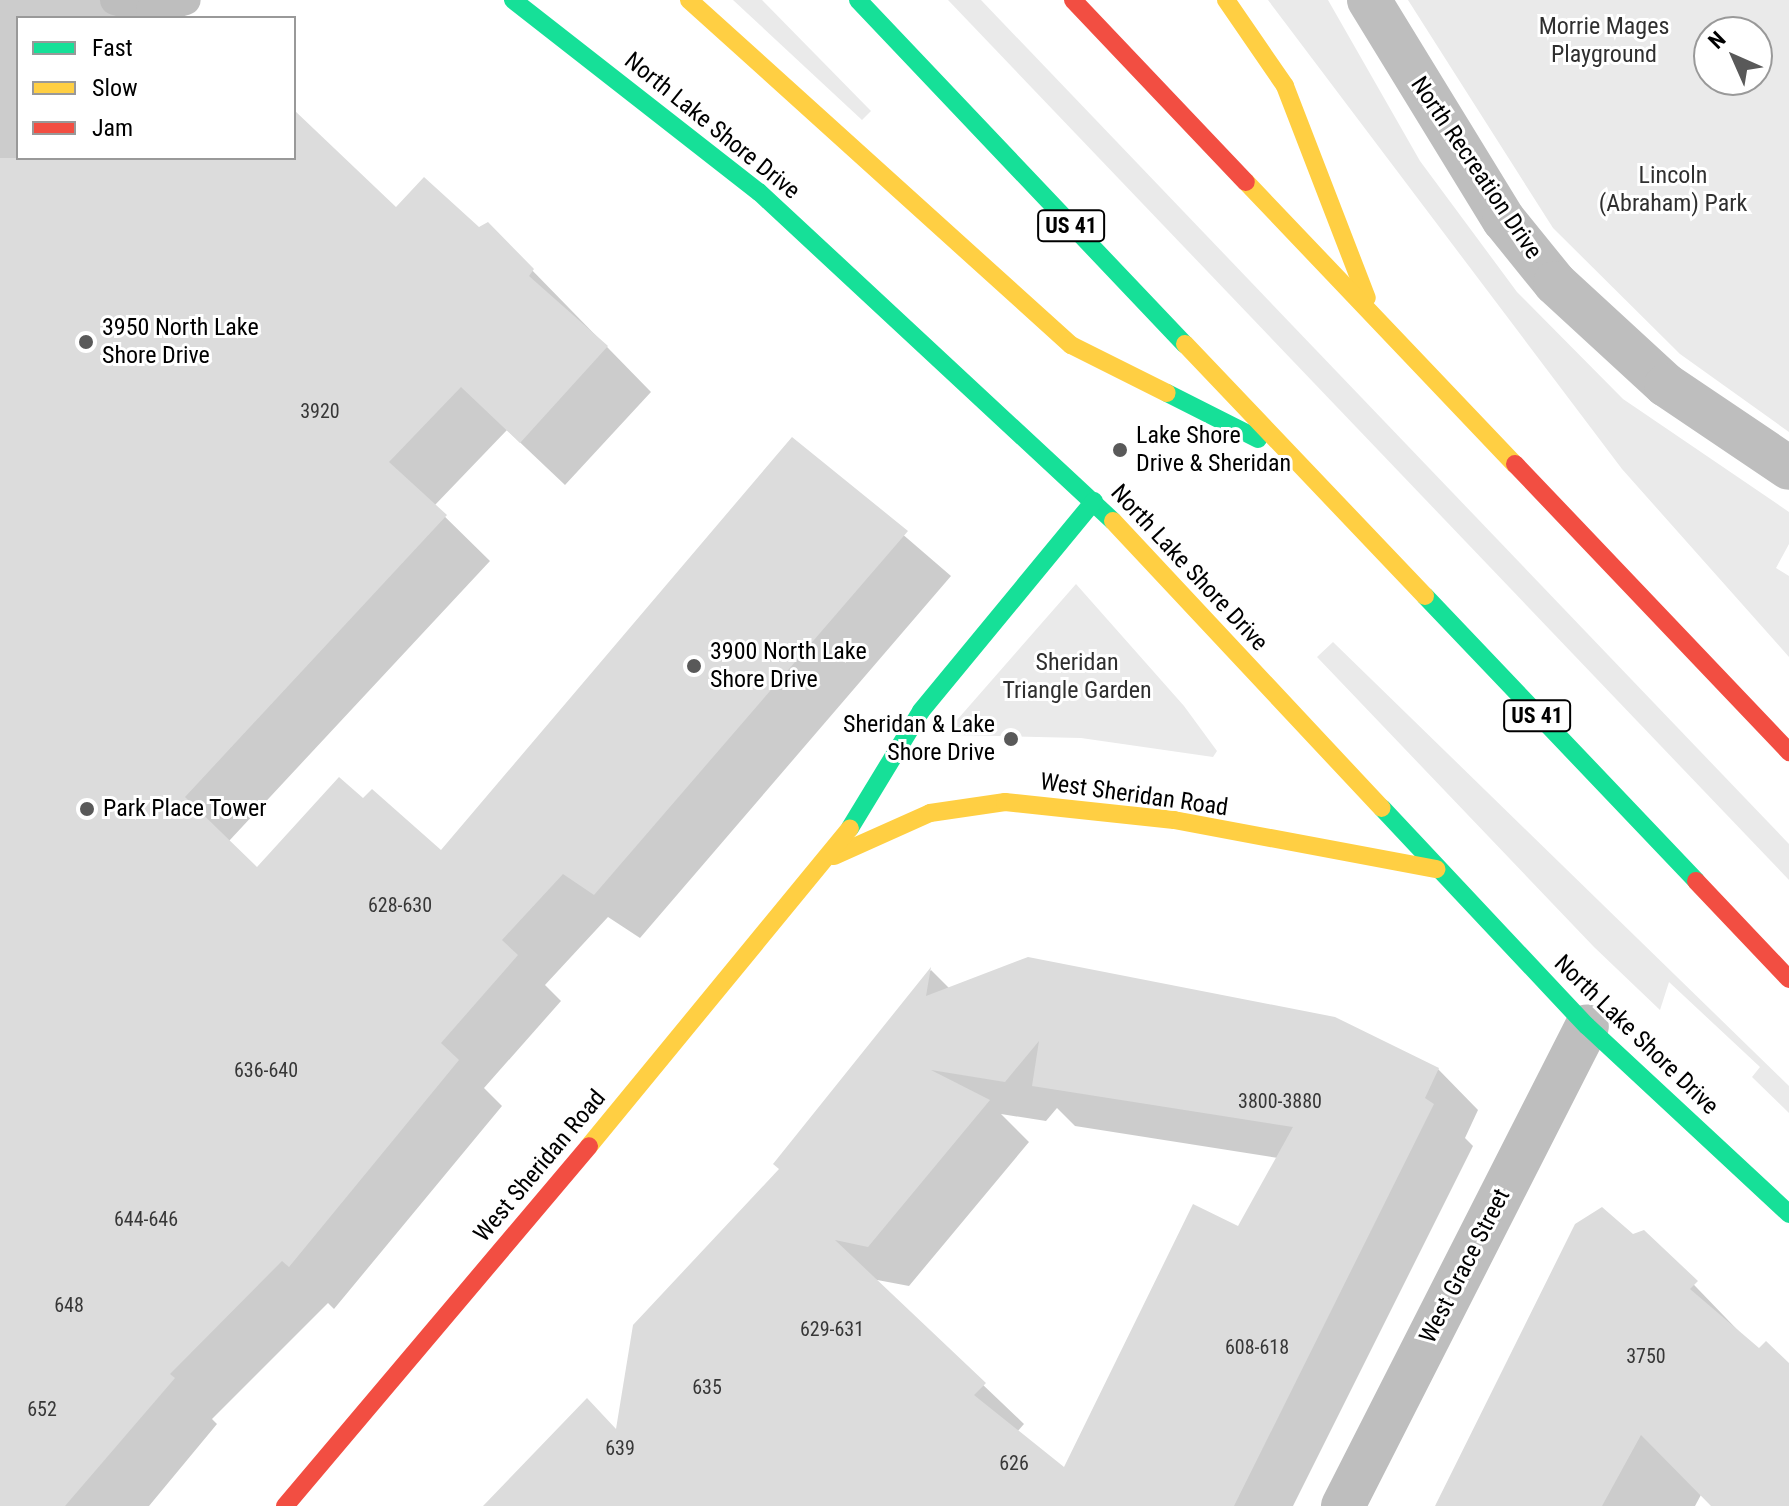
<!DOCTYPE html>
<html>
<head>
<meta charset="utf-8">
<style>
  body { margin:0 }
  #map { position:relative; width:1789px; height:1506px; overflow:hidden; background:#fff; font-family:"Roboto Condensed",sans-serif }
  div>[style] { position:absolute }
  .green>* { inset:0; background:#eaeaea }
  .shadow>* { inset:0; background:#0003 }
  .building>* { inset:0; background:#dcdcdc }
  .lane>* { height:30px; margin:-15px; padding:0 15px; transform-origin:15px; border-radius:15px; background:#bebebe }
  .street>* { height:44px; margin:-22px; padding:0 22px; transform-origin:22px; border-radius:22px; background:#bebebe }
  .fast>* { height:18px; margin:-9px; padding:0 9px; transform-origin:9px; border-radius:9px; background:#16e098 }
  .slow>* { height:18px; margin:-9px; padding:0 9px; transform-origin:9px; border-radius:9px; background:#ffcf43 }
  .jam>* { height:18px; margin:-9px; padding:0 9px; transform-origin:9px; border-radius:9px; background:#f24e42 }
  .dots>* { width:22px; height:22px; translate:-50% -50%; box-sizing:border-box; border:4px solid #fff; border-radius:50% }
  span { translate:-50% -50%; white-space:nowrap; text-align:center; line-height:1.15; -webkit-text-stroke:6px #fff; paint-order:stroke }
  .number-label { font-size:20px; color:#373737 }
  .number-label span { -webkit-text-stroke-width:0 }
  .shield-label span { padding:2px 6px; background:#fff; border:2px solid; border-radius:6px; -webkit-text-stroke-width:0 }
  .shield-label { font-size:22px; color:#000; font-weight:700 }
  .park-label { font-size:24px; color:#2f2f2f }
  .street-label { font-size:24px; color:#000 }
  .poi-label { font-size:24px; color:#000 }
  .left { translate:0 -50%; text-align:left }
  .right { translate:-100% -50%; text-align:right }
  .legend { position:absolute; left:16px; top:16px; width:280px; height:144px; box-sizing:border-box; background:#fff; border:2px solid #999; margin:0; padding:10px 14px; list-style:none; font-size:24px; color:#000 }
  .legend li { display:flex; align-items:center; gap:16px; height:40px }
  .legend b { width:40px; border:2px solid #999 }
  .north { position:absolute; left:1693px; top:16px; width:80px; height:80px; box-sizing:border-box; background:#fff; border:2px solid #999; border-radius:50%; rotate:315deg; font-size:22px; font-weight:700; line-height:32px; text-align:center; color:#000 }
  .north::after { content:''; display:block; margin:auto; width:28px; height:36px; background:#595959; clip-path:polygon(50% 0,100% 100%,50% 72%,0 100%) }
</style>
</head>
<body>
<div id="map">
  <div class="green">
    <div style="clip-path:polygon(733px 0,762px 0,871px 111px,862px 120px)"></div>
    <div style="clip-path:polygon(948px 0,981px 0,1789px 844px,1789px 880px)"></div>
    <div style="clip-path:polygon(1268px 0,1328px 0,1420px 161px,1517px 292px,1623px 399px,1789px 512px,1789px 544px,1776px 568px,1789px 576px,1789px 657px,1622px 469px)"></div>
    <div style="clip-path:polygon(evenodd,1408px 0,1789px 0,1789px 432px,1680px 354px,1553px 228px,1408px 0,1709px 32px,1757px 32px,1757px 80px,1709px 80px,1709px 32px)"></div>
    <div style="clip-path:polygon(1076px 584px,1184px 706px,1217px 751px,1213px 757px,1081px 738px,956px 735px,950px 728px)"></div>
    <div style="clip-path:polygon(1333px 642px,1789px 1086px,1789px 1113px,1752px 1077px,1760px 1067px,1669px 982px,1660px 1010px,1594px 947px,1317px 657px)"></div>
  </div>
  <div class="shadow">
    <div style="clip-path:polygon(0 0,157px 0,140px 18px,18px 18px,18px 158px,294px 158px,294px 113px,396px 210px,479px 230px,487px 224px,651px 392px,565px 485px,507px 430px,434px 506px,490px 561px,229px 841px,257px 869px,363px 800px,441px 852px,792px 439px,951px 576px,640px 938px,608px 917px,545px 985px,561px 1001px,484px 1088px,502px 1106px,334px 1309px,328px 1303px,212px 1419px,217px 1424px,149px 1506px,0 1506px)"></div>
    <div style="clip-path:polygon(evenodd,931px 970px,950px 989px,1438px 1069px,1478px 1110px,1465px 1138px,1473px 1146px,1293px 1506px,485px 1506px,617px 1431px,782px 1169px,776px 1163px,931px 970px,1057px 1108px,1075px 1126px,1278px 1158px,1239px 1229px,1065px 1470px,1017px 1432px,1024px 1424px,872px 1279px,909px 1286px,1029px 1142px,1001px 1114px,1046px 1121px,1057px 1108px)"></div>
    <div style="clip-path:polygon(1643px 1232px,1753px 1346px,1789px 1366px,1789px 1506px,1714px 1506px,1702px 1493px,1695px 1506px,1437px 1506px,1633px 1236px)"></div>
  </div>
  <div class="building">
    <div style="clip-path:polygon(294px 110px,396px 207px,424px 177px,479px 227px,488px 222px,534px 269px,529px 276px,608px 346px,520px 443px,461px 387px,389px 462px,447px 515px,185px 797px,257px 867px,339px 777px,363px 798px,372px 789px,441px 850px,792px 437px,908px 531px,594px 895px,563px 874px,502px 940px,518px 955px,441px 1043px,459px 1060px,289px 1267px,282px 1261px,170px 1374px,175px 1378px,65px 1506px,0 1506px,0 158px,294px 158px)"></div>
    <div style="clip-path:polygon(evenodd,1028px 957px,1335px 1017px,1439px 1068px,1425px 1098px,1434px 1104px,1234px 1506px,483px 1506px,587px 1398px,616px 1429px,633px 1325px,779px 1169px,773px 1164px,931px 967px,926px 996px,1028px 957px,1039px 1041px,1032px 1086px,1293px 1127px,1238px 1226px,1193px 1204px,1064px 1467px,974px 1395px,986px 1383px,835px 1240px,868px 1247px,990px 1100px,931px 1070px,1005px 1082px,1039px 1041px)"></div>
    <div style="clip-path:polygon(1602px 1207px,1633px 1234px,1644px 1230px,1698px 1281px,1690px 1289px,1759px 1348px,1766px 1341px,1789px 1363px,1789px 1506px,1711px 1506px,1641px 1435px,1602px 1506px,1435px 1506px,1575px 1224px)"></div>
  </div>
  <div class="lane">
    <div style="left:115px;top:0;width:37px;rotate:16deg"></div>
    <div style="left:151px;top:10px;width:36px;rotate:-16deg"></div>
  </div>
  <div class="street">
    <div style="left:1369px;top:0;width:258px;rotate:58.5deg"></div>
    <div style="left:1504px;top:220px;width:81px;rotate:51deg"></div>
    <div style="left:1555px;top:283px;width:151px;rotate:42.6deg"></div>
    <div style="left:1666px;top:385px;width:148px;rotate:34deg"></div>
    <div style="left:1343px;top:1506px;width:538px;rotate:-63.05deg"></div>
  </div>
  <div class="fast">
    <div style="left:513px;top:0;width:312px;rotate:38deg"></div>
    <div style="left:759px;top:192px;width:483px;rotate:42.9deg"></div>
    <div style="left:858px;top:0;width:475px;rotate:46.5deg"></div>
    <div style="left:1167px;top:393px;width:102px;rotate:26.8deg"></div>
    <div style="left:1425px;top:596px;width:393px;rotate:46.4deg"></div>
    <div style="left:1382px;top:808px;width:299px;rotate:46.8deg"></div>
    <div style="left:1587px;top:1026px;width:276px;rotate:42.9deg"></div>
    <div style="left:850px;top:828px;width:137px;rotate:-58.7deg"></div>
    <div style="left:921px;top:711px;width:272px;rotate:-50.5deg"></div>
  </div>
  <div class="slow">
    <div style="left:689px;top:0;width:515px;rotate:42.09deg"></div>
    <div style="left:1071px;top:345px;width:107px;rotate:26.6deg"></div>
    <div style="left:1226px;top:0;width:104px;rotate:55.5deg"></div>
    <div style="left:1285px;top:86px;width:227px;rotate:68.9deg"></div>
    <div style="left:1246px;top:182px;width:390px;rotate:46.4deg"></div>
    <div style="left:1185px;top:344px;width:348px;rotate:46.4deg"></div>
    <div style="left:1113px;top:521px;width:393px;rotate:46.9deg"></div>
    <div style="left:834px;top:856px;width:105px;rotate:-24.1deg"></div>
    <div style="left:930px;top:813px;width:76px;rotate:-8.3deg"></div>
    <div style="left:1005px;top:802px;width:170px;rotate:6.1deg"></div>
    <div style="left:1174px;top:820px;width:267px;rotate:10.6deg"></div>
    <div style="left:589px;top:1146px;width:411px;rotate:-50.6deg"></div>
  </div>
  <div class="jam">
    <div style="left:1073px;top:0;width:251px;rotate:46.5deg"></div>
    <div style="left:1515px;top:464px;width:398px;rotate:46.4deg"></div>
    <div style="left:1696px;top:881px;width:135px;rotate:46.5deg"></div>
    <div style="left:285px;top:1506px;width:471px;rotate:-49.8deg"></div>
  </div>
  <div class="dots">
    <div style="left:86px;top:342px;background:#595959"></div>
    <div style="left:1120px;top:450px;background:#595959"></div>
    <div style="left:694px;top:666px;background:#595959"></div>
    <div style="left:1011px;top:739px;background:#595959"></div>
    <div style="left:87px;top:809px;background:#595959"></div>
  </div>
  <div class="number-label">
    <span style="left:320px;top:411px">3920</span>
    <span style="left:400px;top:905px">628-630</span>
    <span style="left:266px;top:1070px">636-640</span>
    <span style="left:1280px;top:1101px">3800-3880</span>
    <span style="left:146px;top:1219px">644-646</span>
    <span style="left:69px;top:1305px">648</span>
    <span style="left:832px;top:1329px">629-631</span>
    <span style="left:1257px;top:1347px">608-618</span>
    <span style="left:1646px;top:1356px">3750</span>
    <span style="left:707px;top:1387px">635</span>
    <span style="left:42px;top:1409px">652</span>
    <span style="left:620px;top:1448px">639</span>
    <span style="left:1014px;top:1463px">626</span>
  </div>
  <div class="shield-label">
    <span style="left:1071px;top:226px">US 41</span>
    <span style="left:1537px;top:716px">US 41</span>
  </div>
  <div class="park-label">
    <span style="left:1604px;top:41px">Morrie Mages<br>Playground</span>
    <span style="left:1673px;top:190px">Lincoln<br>(Abraham) Park</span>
    <span style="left:1077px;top:677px">Sheridan<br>Triangle Garden</span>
  </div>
  <div class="street-label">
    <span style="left:712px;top:126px;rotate:39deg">North Lake Shore Drive</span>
    <span style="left:1476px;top:168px;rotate:56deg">North Recreation Drive</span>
    <span style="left:1189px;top:568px;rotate:47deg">North Lake Shore Drive</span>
    <span style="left:1134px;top:795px;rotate:8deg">West Sheridan Road</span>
    <span style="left:1636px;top:1035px;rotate:44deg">North Lake Shore Drive</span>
    <span style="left:540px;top:1166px;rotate:-50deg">West Sheridan Road</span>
    <span style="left:1465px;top:1266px;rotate:-63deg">West Grace Street</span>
  </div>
  <div class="poi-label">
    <span class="left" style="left:102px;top:342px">3950 North Lake<br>Shore Drive</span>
    <span class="left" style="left:1136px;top:450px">Lake Shore<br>Drive &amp; Sheridan</span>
    <span class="left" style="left:710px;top:666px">3900 North Lake<br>Shore Drive</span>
    <span class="right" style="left:995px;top:739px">Sheridan &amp; Lake<br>Shore Drive</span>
    <span class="left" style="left:103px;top:809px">Park Place Tower</span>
  </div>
  <ul class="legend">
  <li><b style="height:10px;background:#16e098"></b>Fast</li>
  <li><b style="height:10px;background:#ffcf43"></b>Slow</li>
  <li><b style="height:10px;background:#f24e42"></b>Jam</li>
  </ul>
  <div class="north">N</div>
</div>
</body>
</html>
